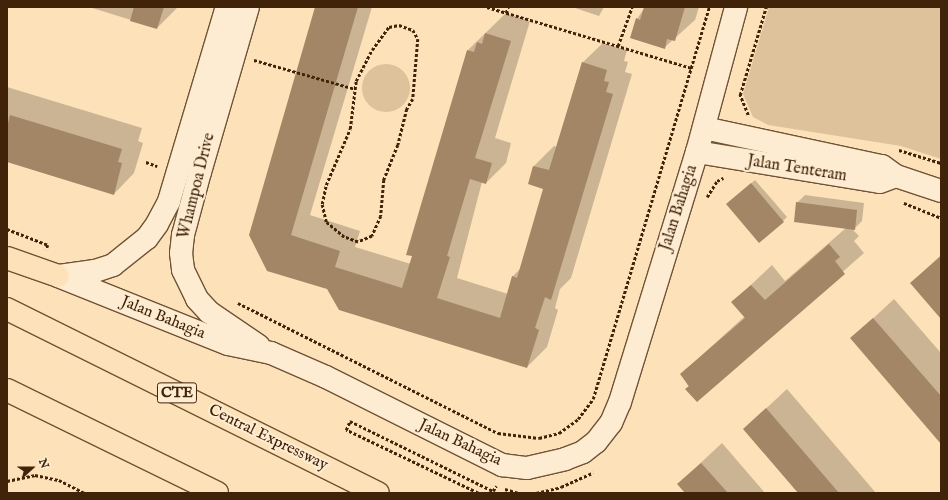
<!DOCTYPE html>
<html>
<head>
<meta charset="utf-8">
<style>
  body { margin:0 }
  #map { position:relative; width:948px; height:500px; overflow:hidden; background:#fde2b9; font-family:"IM FELL English",serif }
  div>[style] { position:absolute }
  .green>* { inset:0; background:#ddc29b }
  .round { border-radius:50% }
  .shadow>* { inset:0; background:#0003 }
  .building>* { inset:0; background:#a28665 }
  .path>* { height:2.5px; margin-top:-1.25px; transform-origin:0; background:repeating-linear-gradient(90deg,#402309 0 3px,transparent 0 5px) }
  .roads { filter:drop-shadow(1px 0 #6f5335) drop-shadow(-1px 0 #6f5335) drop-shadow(0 1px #6f5335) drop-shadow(0 -1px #6f5335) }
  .minor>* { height:22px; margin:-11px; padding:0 11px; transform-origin:11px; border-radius:11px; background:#feecd2 }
  .highway>* { height:22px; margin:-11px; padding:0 11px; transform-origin:11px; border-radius:11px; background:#fde2b9 }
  span { translate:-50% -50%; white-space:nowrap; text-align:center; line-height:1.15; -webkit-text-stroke:4px #feecd2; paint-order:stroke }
  .shield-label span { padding:1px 3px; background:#feecd2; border:1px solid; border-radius:3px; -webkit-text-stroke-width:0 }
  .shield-label { font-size:15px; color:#402309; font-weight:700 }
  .street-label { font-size:16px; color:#402309 }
  .frame { position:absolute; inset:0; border:8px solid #402309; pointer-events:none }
  .north { position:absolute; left:12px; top:448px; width:40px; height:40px; -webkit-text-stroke:3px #feecd2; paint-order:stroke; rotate:69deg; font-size:11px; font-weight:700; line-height:16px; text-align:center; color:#402309 }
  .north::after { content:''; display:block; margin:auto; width:14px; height:18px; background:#402309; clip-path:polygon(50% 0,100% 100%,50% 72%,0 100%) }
</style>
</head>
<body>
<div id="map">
  <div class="green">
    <div style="clip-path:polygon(769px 7px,941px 7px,941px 159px,901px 146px,768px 125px,753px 117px,743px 94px)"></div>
    <div class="round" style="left:362px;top:64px;width:48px;height:48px"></div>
  </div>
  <div class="shadow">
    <div style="clip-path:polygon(89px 7px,178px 7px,157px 28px)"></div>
    <div style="clip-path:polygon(316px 7px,372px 7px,310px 215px,360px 231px,355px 247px,411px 264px,413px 256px,407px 254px,468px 50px,506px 13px,530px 21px,495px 138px,511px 143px,506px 163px,486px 183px,482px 182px,457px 278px,508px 294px,513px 276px,521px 268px,545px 188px,534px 166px,554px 146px,557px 147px,582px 63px,603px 43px,627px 50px,624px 61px,628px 62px,625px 72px,632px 74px,571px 278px,560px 289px,555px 308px,558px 310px,547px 347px,527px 367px,328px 288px,268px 270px)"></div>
    <div style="clip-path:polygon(604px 7px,599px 16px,575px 8px,575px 7px)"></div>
    <div style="clip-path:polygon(645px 7px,699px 7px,695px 20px,664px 48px,637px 19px)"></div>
    <div style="clip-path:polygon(7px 87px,142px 128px,138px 141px,143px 143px,134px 173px,114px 194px,7px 161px)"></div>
    <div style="clip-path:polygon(755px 180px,787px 217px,783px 221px,731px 201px)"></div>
    <div style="clip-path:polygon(805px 195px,864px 203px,862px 221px,853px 230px,859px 236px,854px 241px,864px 253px,697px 401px,681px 374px,745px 316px,733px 302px,772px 265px,785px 281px,846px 228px,797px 203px)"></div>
    <div style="clip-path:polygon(941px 255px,941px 318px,911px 283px)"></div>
    <div style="clip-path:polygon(894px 299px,941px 353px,941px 442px,852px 338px)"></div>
    <div style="clip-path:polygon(787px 389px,876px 493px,799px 493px,744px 429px)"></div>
    <div style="clip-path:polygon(722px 443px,765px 493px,686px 493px,678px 484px)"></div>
  </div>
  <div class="building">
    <div style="clip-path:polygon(134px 7px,164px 7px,157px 29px,130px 21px)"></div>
    <div style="clip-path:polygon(315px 7px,358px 7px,291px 235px,340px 251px,335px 267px,402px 288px,412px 256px,406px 255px,467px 50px,474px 52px,477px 42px,482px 44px,485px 33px,511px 41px,475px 158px,492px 163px,486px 184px,470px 179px,447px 256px,450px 257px,437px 298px,500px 318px,512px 276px,517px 278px,543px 189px,528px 184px,533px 166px,549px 170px,582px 62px,607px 70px,604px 81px,609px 82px,606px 92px,613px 94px,551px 300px,545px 297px,535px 328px,539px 330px,527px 368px,339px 310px,327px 289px,267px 271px,249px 235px)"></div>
    <div style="clip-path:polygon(644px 7px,685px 7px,675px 41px,667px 39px,665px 49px,630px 38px,636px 18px,640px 20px)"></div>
    <div style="clip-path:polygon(10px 115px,122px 149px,118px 162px,122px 163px,114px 195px,7px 162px,7px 127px)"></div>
    <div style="clip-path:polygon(751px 183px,784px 222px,759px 243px,726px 204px)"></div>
    <div style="clip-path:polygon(796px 202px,857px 210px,855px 230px,794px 222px)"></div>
    <div style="clip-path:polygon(829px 244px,840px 257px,835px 261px,845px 274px,697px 402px,685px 389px,689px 386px,680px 374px,745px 318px,731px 302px,751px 285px,765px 300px)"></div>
    <div style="clip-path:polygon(941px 256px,941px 319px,910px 283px)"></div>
    <div style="clip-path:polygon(873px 318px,941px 396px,941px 444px,850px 338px)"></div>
    <div style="clip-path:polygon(766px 408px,839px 493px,798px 493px,743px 429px)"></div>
    <div style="clip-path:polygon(701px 463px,728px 493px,685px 493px,677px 484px)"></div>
  </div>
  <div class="path">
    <div style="left:487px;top:7px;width:214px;rotate:16.6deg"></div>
    <div style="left:506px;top:13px;width:6px;rotate:-72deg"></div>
    <div style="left:399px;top:25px;width:15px;rotate:20deg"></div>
    <div style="left:413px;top:30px;width:10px;rotate:61deg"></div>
    <div style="left:418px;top:39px;width:60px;rotate:94.8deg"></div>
    <div style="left:413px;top:99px;width:12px;rotate:121deg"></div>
    <div style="left:407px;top:109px;width:37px;rotate:104deg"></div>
    <div style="left:398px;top:145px;width:38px;rotate:112deg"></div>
    <div style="left:384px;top:180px;width:36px;rotate:95deg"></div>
    <div style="left:381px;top:216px;width:22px;rotate:114deg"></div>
    <div style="left:372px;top:236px;width:15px;rotate:157deg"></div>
    <div style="left:358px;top:242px;width:15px;rotate:-160deg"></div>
    <div style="left:344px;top:237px;width:23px;rotate:-140deg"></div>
    <div style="left:326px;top:222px;width:18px;rotate:-103deg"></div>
    <div style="left:322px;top:204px;width:19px;rotate:-78deg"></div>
    <div style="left:326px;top:185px;width:61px;rotate:-66.8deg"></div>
    <div style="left:350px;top:129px;width:48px;rotate:-82.9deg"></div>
    <div style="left:356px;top:81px;width:35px;rotate:-63deg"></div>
    <div style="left:372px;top:50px;width:29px;rotate:-54deg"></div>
    <div style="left:389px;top:27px;width:10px;rotate:-11deg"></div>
    <div style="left:618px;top:46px;width:41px;rotate:-70.3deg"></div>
    <div style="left:254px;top:60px;width:105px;rotate:16deg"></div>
    <div style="left:748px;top:115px;width:22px;rotate:-112deg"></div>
    <div style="left:740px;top:95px;width:92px;rotate:-73.5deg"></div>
    <div style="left:899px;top:150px;width:44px;rotate:17.2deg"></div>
    <div style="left:146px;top:162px;width:12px;rotate:20deg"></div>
    <div style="left:707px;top:197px;width:19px;rotate:-58deg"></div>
    <div style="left:717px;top:181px;width:7px;rotate:-27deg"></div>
    <div style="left:904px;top:203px;width:40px;rotate:22deg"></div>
    <div style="left:7px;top:229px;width:44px;rotate:21.3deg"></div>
    <div style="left:48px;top:245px;width:5px;rotate:112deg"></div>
    <div style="left:238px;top:303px;width:291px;rotate:26.6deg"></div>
    <div style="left:498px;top:433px;width:41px;rotate:7deg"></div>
    <div style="left:539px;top:438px;width:21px;rotate:-14deg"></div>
    <div style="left:559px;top:433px;width:24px;rotate:-36deg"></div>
    <div style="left:578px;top:419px;width:25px;rotate:-53deg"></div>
    <div style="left:593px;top:399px;width:409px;rotate:-73.5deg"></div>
    <div style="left:7px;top:481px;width:29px;rotate:-12deg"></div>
    <div style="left:35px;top:475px;width:25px;rotate:12deg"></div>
    <div style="left:59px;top:480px;width:29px;rotate:27deg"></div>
    <div style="left:505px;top:489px;width:15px;rotate:16deg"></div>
    <div style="left:478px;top:493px;width:146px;rotate:-154.5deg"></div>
    <div style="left:346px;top:430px;width:10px;rotate:-66deg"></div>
    <div style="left:350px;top:421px;width:159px;rotate:26.1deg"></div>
    <div style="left:493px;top:491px;width:6px;rotate:-59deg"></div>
    <div style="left:536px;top:493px;width:26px;rotate:-13deg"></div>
    <div style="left:561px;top:487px;width:35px;rotate:-24deg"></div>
  </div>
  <div class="roads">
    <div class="minor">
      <div style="left:248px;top:7px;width:172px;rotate:106.2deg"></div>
      <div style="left:200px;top:172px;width:65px;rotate:105.1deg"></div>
      <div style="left:183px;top:235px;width:18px;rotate:96deg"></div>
      <div style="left:181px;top:253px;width:17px;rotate:83deg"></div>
      <div style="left:183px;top:270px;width:32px;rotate:64deg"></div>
      <div style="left:197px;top:299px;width:18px;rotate:47deg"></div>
      <div style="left:209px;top:312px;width:60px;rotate:34.2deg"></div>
      <div style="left:704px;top:128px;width:182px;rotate:12.1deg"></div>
      <div style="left:882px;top:166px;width:17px;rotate:36deg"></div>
      <div style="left:896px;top:176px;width:47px;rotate:18.4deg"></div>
      <div style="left:697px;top:152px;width:185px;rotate:9.3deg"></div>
      <div style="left:880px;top:182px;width:17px;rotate:-21deg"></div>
      <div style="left:58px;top:276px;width:183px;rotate:21.8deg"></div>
      <div style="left:228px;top:344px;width:44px;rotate:11.8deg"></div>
      <div style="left:271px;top:353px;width:60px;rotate:23.6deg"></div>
      <div style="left:326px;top:377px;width:197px;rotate:26.6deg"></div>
      <div style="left:502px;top:465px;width:25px;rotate:7deg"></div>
      <div style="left:527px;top:468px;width:39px;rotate:-13deg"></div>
      <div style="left:565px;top:459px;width:19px;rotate:-21deg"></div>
      <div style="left:583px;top:452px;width:16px;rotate:-38deg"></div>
      <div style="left:596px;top:442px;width:24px;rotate:-52deg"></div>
      <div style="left:611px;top:423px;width:23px;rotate:-67deg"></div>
      <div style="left:620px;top:402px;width:262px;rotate:-72.9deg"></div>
      <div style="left:697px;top:152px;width:150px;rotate:-74.9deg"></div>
      <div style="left:59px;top:276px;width:36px;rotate:-8deg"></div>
      <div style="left:95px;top:271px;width:19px;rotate:-18deg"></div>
      <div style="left:113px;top:265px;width:43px;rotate:-38.5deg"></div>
      <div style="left:147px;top:238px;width:17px;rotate:-54deg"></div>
      <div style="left:157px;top:224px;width:26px;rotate:-62deg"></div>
      <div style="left:169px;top:201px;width:202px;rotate:-73.4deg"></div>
    </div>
    <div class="highway">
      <div style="left:7px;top:258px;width:54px;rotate:19.4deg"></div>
      <div style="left:7px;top:309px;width:414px;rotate:26.4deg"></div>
      <div style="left:7px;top:390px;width:234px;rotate:26.1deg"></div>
    </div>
  </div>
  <div class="shield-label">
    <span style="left:177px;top:393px">CTE</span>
  </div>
  <div class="street-label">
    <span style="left:797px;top:169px;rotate:9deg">Jalan Tenteram</span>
    <span style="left:197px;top:186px;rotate:-76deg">Whampoa Drive</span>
    <span style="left:679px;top:208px;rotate:-72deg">Jalan Bahagia</span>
    <span style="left:163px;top:318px;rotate:22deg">Jalan Bahagia</span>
    <span style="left:268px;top:438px;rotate:26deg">Central Expressway</span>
    <span style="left:460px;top:443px;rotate:25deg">Jalan Bahagia</span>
  </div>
  <div class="frame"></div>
  <div class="north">N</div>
</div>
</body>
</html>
